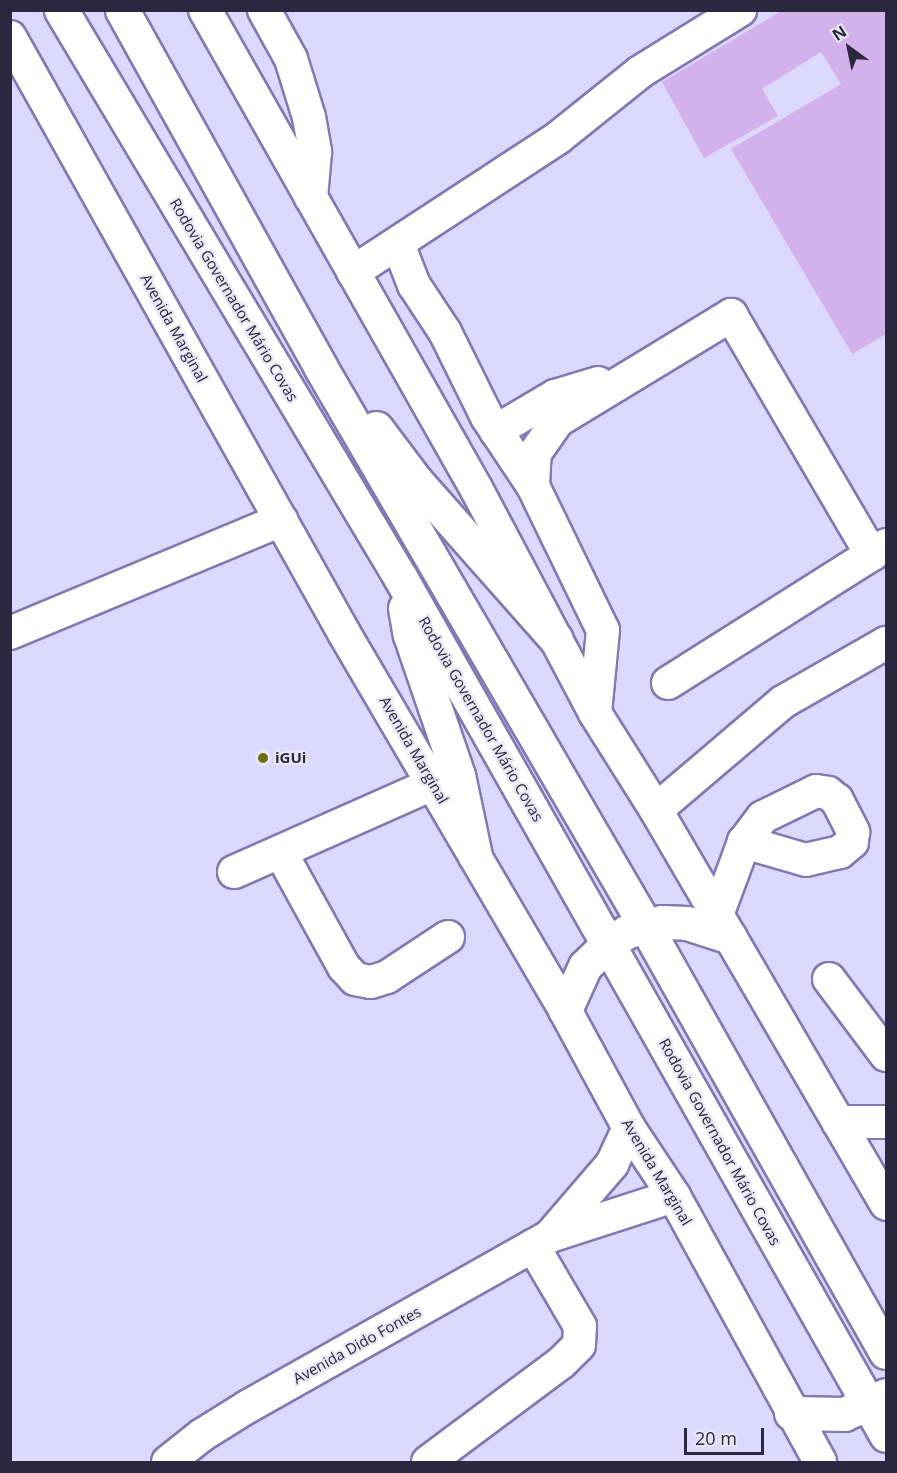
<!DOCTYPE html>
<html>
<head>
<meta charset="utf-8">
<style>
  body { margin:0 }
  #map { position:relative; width:897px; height:1473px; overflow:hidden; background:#ddd8fe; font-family:"Open Sans",sans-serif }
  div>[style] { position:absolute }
  .building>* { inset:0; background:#d3b1ea }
  .roads { filter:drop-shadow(2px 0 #8379b2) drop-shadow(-2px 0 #8379b2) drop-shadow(0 2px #8379b2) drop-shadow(0 -2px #8379b2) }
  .minor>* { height:32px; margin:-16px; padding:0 16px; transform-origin:16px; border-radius:16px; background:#fff }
  .major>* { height:33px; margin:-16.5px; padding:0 16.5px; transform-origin:16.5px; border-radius:16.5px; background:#fff }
  .dots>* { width:16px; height:16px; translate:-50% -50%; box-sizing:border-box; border:3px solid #eae8f5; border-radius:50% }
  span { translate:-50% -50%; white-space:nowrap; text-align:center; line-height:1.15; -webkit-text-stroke:4.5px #eae8f5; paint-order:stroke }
  .street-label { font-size:15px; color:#2b273e }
  .poi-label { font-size:15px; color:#2b273e; font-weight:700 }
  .left { translate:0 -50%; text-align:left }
  .frame { position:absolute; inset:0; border:12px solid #2b273e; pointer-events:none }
  .north { position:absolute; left:819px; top:18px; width:60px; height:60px; -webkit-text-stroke:4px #eae8f5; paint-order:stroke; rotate:327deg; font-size:16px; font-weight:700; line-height:24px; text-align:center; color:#2b273e }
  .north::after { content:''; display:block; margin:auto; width:21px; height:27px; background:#2b273e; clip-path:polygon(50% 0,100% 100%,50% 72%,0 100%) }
  .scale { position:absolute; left:684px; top:1428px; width:80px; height:27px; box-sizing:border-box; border:3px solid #2b273e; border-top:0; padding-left:8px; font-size:18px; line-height:21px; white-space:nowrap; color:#2b273e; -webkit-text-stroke:4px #eae8f5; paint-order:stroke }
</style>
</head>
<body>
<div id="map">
  <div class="building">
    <div style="clip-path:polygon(783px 10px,886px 10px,886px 334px,852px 354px,731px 149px,841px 84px,821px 52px,762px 89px,778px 116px,704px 158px,662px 82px)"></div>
  </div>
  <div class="roads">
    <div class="minor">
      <div style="left:205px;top:10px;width:552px;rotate:60.46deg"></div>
      <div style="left:477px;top:490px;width:252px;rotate:62.1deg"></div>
      <div style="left:595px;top:713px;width:115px;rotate:57.8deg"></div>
      <div style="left:656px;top:810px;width:456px;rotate:59.7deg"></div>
      <div style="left:264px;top:10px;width:56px;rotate:61.1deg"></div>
      <div style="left:291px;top:59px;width:61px;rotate:72.8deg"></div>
      <div style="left:309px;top:117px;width:36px;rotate:80deg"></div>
      <div style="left:315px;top:152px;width:46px;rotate:95deg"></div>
      <div style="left:10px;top:37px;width:683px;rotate:60.73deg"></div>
      <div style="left:344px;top:633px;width:437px;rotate:59.6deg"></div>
      <div style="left:565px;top:1010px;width:134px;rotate:61.5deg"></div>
      <div style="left:629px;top:1128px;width:82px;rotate:56.5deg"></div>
      <div style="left:674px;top:1196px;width:303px;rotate:61.2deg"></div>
      <div style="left:398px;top:244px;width:44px;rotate:68.7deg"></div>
      <div style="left:414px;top:285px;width:56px;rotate:56.6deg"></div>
      <div style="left:445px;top:332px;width:95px;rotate:63.7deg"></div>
      <div style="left:487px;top:417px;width:83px;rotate:56.3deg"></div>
      <div style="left:533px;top:486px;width:160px;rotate:64.1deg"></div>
      <div style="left:603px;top:630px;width:83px;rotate:95.5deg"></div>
      <div style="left:353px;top:272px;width:246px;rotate:-33.2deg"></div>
      <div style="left:559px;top:137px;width:104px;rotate:-38.7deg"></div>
      <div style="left:640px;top:72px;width:118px;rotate:-31.8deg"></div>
      <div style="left:496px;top:431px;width:69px;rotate:-30.7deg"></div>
      <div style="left:555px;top:396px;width:45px;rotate:-16.8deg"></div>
      <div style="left:533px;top:486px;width:33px;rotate:-87deg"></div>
      <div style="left:535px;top:453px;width:39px;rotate:-55deg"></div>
      <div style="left:557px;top:421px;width:204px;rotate:-31.3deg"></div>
      <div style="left:731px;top:315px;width:278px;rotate:59.6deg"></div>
      <div style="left:10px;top:633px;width:294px;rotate:-22.6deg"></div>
      <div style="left:668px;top:683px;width:258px;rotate:-32.3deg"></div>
      <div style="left:656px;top:810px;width:167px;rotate:-40.4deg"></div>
      <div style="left:783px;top:702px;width:119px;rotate:-29.8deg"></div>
      <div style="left:281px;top:853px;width:130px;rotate:61.1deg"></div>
      <div style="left:344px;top:967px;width:16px;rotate:47deg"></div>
      <div style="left:355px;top:979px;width:16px;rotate:11deg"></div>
      <div style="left:371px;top:982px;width:17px;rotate:-17deg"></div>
      <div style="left:387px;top:977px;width:73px;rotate:-33.3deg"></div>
      <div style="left:234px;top:872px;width:218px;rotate:-23.9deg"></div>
      <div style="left:717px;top:915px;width:78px;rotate:-69.7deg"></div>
      <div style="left:744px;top:842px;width:31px;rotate:-53deg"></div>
      <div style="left:763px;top:817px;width:59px;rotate:-26.1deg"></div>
      <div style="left:816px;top:791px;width:12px;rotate:9deg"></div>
      <div style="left:828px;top:793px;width:11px;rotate:38deg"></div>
      <div style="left:837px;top:800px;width:36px;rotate:63deg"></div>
      <div style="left:853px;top:832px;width:10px;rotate:96deg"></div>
      <div style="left:852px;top:842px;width:16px;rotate:140deg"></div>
      <div style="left:840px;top:852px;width:35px;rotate:167deg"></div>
      <div style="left:806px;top:860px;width:65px;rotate:-163.8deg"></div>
      <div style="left:829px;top:979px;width:95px;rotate:53.1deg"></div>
      <div style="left:838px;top:1122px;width:48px"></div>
      <div style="left:551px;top:1235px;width:94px;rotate:-49.3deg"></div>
      <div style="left:612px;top:1164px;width:40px;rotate:-65deg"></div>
      <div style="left:168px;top:1462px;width:43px;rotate:-38.5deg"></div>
      <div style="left:202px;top:1435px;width:53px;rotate:-31.9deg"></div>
      <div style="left:247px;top:1407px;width:348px;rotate:-29.4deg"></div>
      <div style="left:550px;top:1236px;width:130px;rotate:-17.9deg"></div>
      <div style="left:428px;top:1462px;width:166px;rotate:-36.7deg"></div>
      <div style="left:561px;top:1363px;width:25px;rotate:-45deg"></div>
      <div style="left:579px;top:1345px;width:19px;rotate:-87deg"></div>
      <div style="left:580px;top:1326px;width:93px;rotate:-120.4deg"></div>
    </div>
    <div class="major">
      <div style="left:61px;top:10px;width:661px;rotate:59.13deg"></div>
      <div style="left:400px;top:577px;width:986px;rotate:60.47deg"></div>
      <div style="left:122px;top:10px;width:410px;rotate:60.9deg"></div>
      <div style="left:321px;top:368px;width:644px;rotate:59.81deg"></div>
      <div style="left:645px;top:925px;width:490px;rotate:60.6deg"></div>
      <div style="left:376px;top:428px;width:66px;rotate:53deg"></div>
      <div style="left:416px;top:481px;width:211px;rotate:48.5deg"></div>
      <div style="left:405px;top:608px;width:27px;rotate:80deg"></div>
      <div style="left:410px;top:635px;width:148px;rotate:71.1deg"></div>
      <div style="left:458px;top:775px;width:83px;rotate:78.1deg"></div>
      <div style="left:565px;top:1010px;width:48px;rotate:-65.6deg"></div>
      <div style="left:585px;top:966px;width:33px;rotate:-44deg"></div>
      <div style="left:609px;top:943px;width:22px;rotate:-32deg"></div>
      <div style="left:628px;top:931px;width:35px;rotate:-15deg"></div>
      <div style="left:662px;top:922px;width:25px;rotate:2deg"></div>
      <div style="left:687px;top:923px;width:45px;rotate:18deg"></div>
      <div style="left:791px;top:1413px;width:53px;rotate:1.1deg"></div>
      <div style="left:844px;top:1414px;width:46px;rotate:-24.3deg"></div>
    </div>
  </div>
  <div class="dots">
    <div style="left:263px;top:758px;background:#6c6f13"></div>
  </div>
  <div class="street-label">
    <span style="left:234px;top:300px;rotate:59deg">Rodovia Governador Mário Covas</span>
    <span style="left:174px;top:328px;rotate:61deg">Avenida Marginal</span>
    <span style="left:481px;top:719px;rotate:60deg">Rodovia Governador Mário Covas</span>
    <span style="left:414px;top:750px;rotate:60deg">Avenida Marginal</span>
    <span style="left:720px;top:1142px;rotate:61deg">Rodovia Governador Mário Covas</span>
    <span style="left:657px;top:1172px;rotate:59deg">Avenida Marginal</span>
    <span style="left:357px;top:1345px;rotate:-29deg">Avenida Dido Fontes</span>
  </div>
  <div class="poi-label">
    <span class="left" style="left:275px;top:758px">iGUi</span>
  </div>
  <div class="frame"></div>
  <div class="north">N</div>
  <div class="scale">20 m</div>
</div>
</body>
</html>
